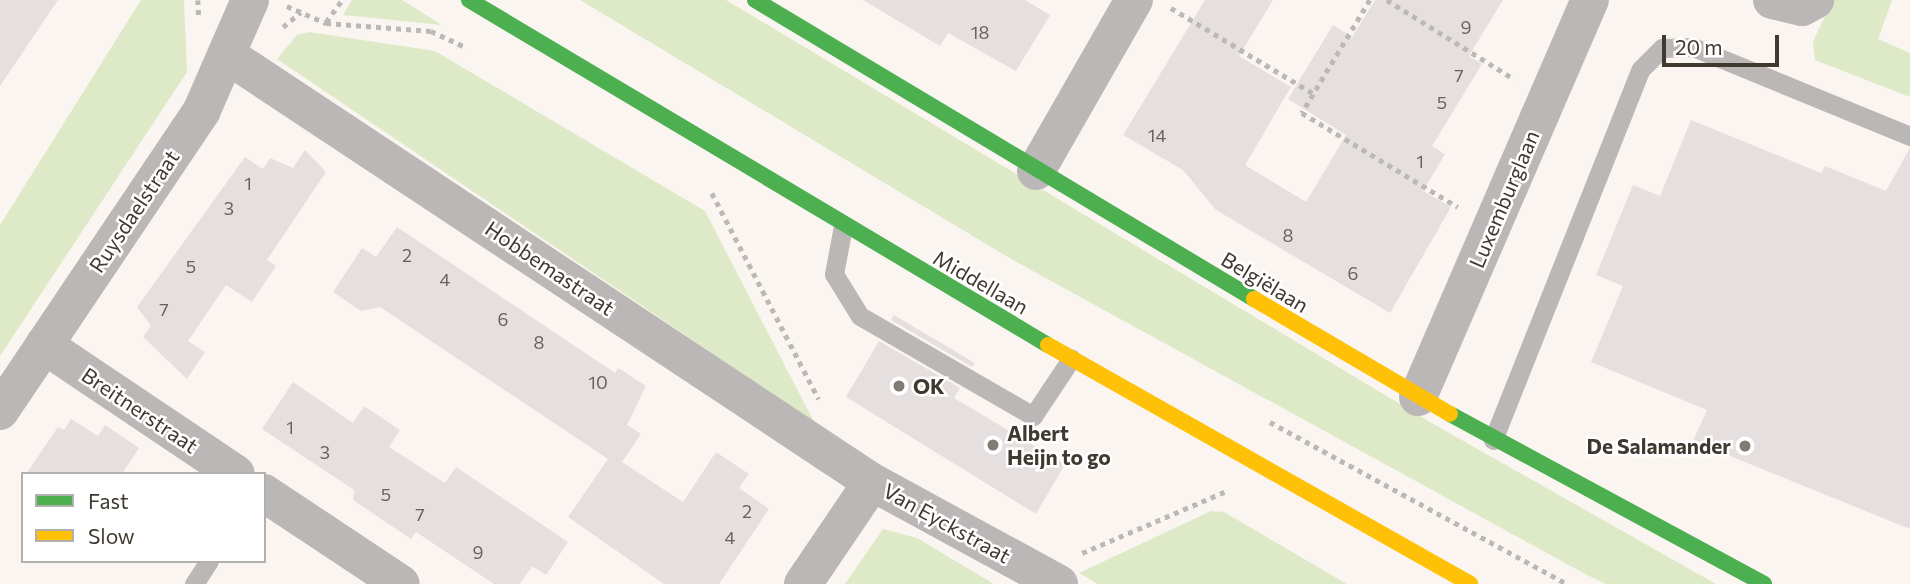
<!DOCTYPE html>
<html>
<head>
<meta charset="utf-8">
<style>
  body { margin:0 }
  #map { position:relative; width:1910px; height:584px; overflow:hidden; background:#faf5f0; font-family:Commissioner,sans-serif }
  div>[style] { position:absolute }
  .green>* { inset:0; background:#deeac7 }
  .building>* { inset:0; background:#e6dfe0 }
  .path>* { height:4.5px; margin-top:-2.25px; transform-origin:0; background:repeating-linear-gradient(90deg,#bbb8b6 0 5px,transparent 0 10px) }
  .lane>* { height:19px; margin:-9.5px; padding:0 9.5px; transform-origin:9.5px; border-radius:9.5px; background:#bbb7b6 }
  .street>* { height:38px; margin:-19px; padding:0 19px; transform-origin:19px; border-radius:19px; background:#bbb7b6 }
  .fast>* { height:16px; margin:-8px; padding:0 8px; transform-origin:8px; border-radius:8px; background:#4caf50 }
  .slow>* { height:16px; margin:-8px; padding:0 8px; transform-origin:8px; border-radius:8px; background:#ffc107 }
  .dots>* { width:19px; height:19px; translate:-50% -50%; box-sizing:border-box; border:4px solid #fff; border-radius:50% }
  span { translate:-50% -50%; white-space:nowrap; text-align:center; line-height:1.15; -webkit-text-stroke:5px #fff; paint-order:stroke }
  .number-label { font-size:18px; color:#69625c }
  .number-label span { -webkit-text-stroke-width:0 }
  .street-label { font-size:21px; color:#3f3930 }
  .poi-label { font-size:21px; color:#3f3930; font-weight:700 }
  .left { translate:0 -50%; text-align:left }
  .right { translate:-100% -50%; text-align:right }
  .legend { position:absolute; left:21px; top:472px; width:245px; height:91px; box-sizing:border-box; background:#fff; border:2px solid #b2b0ac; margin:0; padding:9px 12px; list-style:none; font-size:21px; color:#3f3930 }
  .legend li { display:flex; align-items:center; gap:14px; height:35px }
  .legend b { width:35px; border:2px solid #b2b0ac }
  .scale { position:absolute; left:1662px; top:35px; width:117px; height:32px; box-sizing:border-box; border:4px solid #3f3930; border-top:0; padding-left:9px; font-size:21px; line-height:24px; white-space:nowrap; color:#3f3930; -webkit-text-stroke:5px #fff; paint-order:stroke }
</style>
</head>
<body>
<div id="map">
  <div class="green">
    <div style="clip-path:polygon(141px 0,184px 0,187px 72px,0 356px,0 225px)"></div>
    <div style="clip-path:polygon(352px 0,402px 0,442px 25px,343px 15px)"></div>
    <div style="clip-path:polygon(580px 0,726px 0,1430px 422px,1716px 584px,1606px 584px,1587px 575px,1011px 259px)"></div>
    <div style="clip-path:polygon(1832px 0,1892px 0,1878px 39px,1910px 53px,1910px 97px,1815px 60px,1813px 42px)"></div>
    <div style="clip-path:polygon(309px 32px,435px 51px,705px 211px,814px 422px,277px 59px,297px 35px)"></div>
    <div style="clip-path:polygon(1211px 511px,1224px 512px,1347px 584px,1098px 584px,1079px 573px)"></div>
    <div style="clip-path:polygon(883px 529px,917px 538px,994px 584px,845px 584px)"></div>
  </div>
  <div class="building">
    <div style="clip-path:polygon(0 0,58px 0,0 86px)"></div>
    <div style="clip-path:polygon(863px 0,1025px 0,1050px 15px,1016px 71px,948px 33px,940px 46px)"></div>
    <div style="clip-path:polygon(1205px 0,1273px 0,1239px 56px,1291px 87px,1245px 165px,1306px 202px,1346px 135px,1288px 99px,1333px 25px,1352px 37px,1375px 0,1503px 0,1469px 56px,1482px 64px,1432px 146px,1445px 154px,1423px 191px,1451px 207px,1390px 313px,1216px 210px,1183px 170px,1123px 135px)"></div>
    <div style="clip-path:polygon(1691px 120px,1821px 173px,1825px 166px,1886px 191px,1910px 148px,1910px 529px,1693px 441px,1707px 410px,1591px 362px,1623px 286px,1596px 275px,1633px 185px,1660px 196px)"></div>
    <div style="clip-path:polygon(305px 150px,326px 172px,267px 260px,276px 266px,252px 302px,226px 285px,188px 341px,205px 352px,187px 379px,143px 337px,151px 326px,137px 307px,245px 157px,263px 169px,270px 158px,293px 168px)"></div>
    <div style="clip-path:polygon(397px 227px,615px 373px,618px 368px,646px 386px,627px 425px,641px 434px,622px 462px,683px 502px,716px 452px,749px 474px,739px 488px,769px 509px,719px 584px,664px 584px,568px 517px,608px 459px,380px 307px,361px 311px,333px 292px,362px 248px,376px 257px)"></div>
    <div style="clip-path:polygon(894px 315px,975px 363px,972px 367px,891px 320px)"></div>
    <div style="clip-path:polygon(879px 341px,960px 388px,954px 398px,1065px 464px,1036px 514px,846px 397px)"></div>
    <div style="clip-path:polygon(293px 382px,353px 423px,364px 406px,400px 430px,389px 447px,445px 483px,456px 467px,568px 542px,546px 575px,532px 566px,520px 584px,494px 584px,416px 532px,411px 539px,353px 500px,354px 490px,262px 429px)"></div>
    <div style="clip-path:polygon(71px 419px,98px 436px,105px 425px,139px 448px,122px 474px,26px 474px,58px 427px,64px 430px)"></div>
  </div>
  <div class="path">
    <div style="left:198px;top:0;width:17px;rotate:87deg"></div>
    <div style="left:1370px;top:0;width:132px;rotate:121deg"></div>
    <div style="left:1302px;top:113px;width:182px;rotate:31.1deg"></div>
    <div style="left:1387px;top:0;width:150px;rotate:31.9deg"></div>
    <div style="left:287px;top:6px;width:43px;rotate:23.6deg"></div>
    <div style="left:326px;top:23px;width:105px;rotate:4.4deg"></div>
    <div style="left:431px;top:31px;width:40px;rotate:25deg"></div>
    <div style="left:1171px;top:8px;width:167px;rotate:31deg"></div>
    <div style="left:326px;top:22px;width:27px;rotate:-54deg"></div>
    <div style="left:283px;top:27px;width:23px;rotate:-40deg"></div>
    <div style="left:712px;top:193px;width:232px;rotate:62.6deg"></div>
    <div style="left:1270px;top:422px;width:338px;rotate:28.6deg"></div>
    <div style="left:1082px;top:553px;width:155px;rotate:-23.2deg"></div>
  </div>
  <div class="lane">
    <div style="left:843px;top:226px;width:49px;rotate:100.6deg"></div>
    <div style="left:834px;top:274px;width:49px;rotate:58.2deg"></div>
    <div style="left:860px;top:316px;width:200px;rotate:30deg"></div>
    <div style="left:1033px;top:416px;width:69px;rotate:-56.3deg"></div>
    <div style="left:1493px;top:440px;width:399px;rotate:-68.3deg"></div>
    <div style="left:1641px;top:69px;width:30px;rotate:-45deg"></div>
    <div style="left:1662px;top:48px;width:31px;rotate:-2deg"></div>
    <div style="left:1693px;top:47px;width:235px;rotate:22.3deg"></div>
    <div style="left:194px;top:584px;width:27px;rotate:-57deg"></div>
  </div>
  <div class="street">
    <div style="left:1772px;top:0;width:31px;rotate:13deg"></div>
    <div style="left:1802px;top:7px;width:15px;rotate:-28deg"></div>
    <div style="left:227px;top:55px;width:774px;rotate:33.51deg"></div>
    <div style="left:872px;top:482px;width:213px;rotate:28.6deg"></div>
    <div style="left:1036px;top:171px;width:197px;rotate:-60.2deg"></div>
    <div style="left:44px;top:345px;width:231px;rotate:33.9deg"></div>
    <div style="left:1418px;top:397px;width:433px;rotate:-66.6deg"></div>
    <div style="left:0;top:411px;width:362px;rotate:-56.1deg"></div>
    <div style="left:202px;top:110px;width:120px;rotate:-66.4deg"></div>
    <div style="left:264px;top:493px;width:164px;rotate:33.6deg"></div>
    <div style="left:803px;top:584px;width:123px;rotate:-55.9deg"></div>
  </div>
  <div class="fast">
    <div style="left:469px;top:0;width:674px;rotate:30.79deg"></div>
    <div style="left:755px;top:0;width:582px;rotate:30.93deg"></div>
    <div style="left:1450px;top:414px;width:357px;rotate:28.4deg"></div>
  </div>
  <div class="slow">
    <div style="left:1254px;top:299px;width:227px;rotate:30.4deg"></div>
    <div style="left:1048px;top:345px;width:485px;rotate:29.5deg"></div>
  </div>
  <div class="dots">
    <div style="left:899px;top:386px;background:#807b73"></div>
    <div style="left:993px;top:445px;background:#807b73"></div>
    <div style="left:1745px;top:446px;background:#807b73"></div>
  </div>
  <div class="number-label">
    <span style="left:1466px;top:27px">9</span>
    <span style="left:980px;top:32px">18</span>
    <span style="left:1459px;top:75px">7</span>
    <span style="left:1442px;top:102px">5</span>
    <span style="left:1157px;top:135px">14</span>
    <span style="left:1420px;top:161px">1</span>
    <span style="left:248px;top:183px">1</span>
    <span style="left:229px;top:208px">3</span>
    <span style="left:1288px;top:235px">8</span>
    <span style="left:407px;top:255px">2</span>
    <span style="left:191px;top:266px">5</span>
    <span style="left:1353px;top:273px">6</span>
    <span style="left:445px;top:279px">4</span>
    <span style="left:164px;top:309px">7</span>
    <span style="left:503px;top:319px">6</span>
    <span style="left:539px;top:342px">8</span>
    <span style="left:598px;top:382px">10</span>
    <span style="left:290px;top:427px">1</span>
    <span style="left:325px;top:452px">3</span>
    <span style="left:386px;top:494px">5</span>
    <span style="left:747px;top:511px">2</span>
    <span style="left:420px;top:514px">7</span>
    <span style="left:730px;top:537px">4</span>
    <span style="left:478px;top:552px">9</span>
  </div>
  <div class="street-label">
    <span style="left:1504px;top:199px;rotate:-67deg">Luxemburglaan</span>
    <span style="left:134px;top:211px;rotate:-56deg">Ruysdaelstraat</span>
    <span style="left:550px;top:268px;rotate:34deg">Hobbemastraat</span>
    <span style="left:981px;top:282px;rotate:30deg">Middellaan</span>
    <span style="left:1265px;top:282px;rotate:31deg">Belgiëlaan</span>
    <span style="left:140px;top:410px;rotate:34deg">Breitnerstraat</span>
    <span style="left:947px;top:523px;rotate:29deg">Van Eyckstraat</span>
  </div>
  <div class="poi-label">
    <span class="left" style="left:913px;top:386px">OK</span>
    <span class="left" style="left:1007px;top:445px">Albert<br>Heijn to go</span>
    <span class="right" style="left:1731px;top:446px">De Salamander</span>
  </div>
  <ul class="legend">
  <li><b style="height:9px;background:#4caf50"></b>Fast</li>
  <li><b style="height:9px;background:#ffc107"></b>Slow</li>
  </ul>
  <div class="scale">20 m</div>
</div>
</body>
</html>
